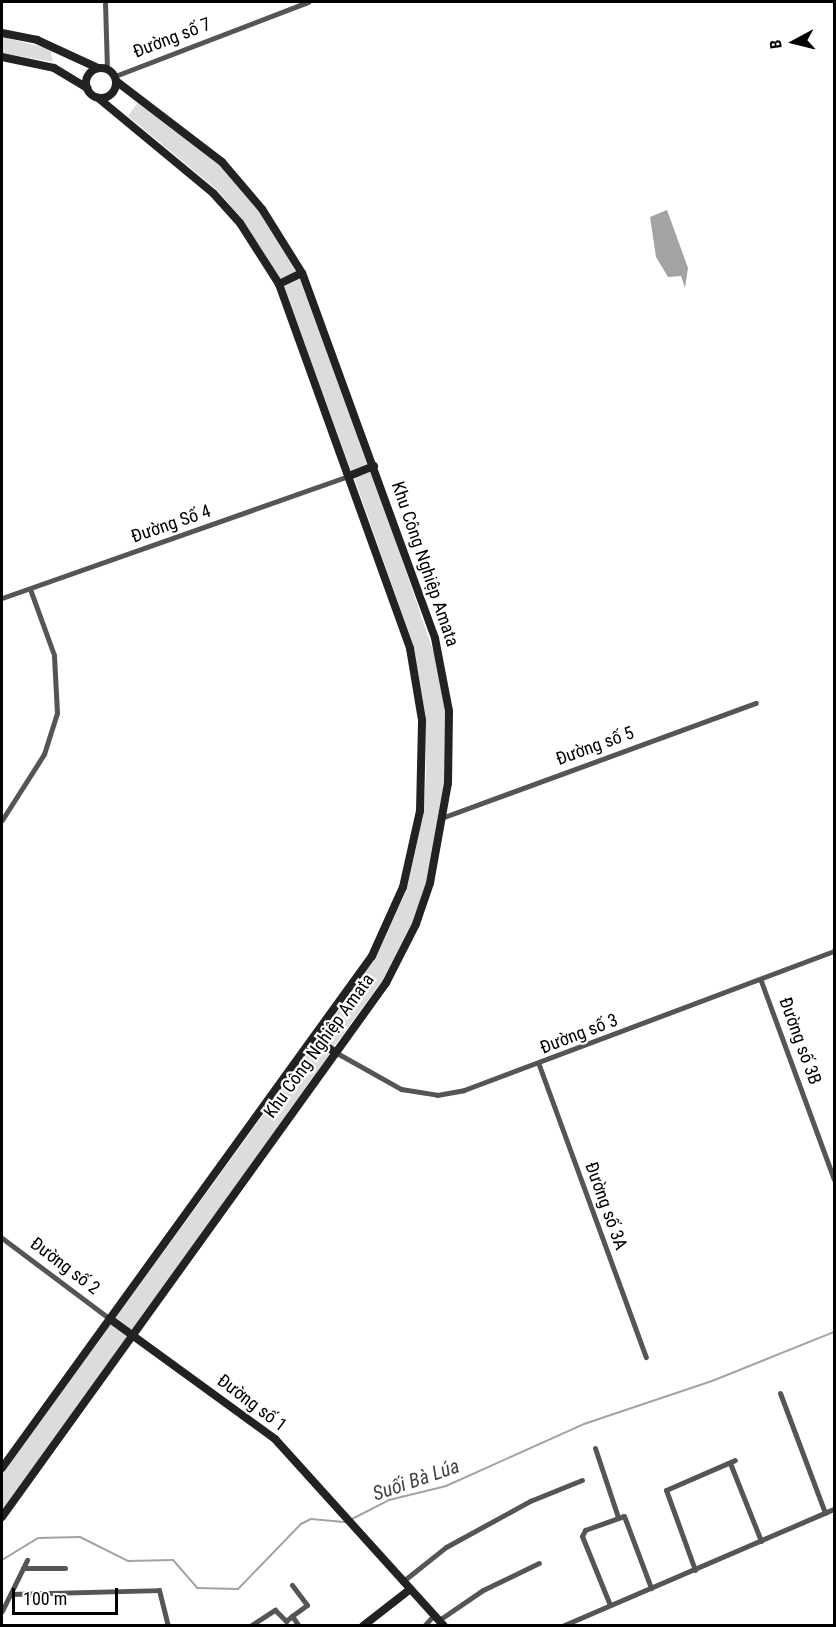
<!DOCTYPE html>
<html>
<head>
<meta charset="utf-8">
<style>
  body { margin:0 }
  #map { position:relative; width:836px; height:1627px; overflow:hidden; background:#fff; font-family:"Roboto Condensed",sans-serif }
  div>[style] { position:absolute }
  .green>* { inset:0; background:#dcdcdc }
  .water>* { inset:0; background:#a3a3a3 }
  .stream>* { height:2px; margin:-1px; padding:0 1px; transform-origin:1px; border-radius:1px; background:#a3a3a3 }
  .street>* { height:5px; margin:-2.5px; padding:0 2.5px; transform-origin:2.5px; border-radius:2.5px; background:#555 }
  .secondary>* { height:8px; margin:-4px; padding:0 4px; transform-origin:4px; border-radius:4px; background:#222 }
  .secondary>.ring { margin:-4px; padding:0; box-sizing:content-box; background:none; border:8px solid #222; border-radius:50% }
  span { translate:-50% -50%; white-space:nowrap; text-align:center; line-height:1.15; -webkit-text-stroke:4.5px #fff; paint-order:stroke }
  .street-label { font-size:18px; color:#000 }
  .water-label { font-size:20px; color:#444; font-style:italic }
  .frame { position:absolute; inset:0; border:3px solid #000; pointer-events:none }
  .north { position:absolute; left:764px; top:12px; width:60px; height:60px; -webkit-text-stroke:4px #fff; paint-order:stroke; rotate:263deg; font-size:16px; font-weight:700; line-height:24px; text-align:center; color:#000 }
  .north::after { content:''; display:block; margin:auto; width:21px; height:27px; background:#000; clip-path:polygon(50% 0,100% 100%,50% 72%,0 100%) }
  .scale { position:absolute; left:12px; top:1588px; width:106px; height:27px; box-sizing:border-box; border:3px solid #000; border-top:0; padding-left:8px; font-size:18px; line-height:21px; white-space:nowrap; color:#000; -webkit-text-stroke:4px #fff; paint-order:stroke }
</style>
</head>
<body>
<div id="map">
  <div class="green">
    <div style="clip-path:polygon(2px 37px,50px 49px,53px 62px,2px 53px)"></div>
    <div style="clip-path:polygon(139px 101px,219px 165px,259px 211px,297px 273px,281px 281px,242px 219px,217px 190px,128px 116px)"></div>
    <div style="clip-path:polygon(299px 277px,369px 466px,352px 473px,283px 285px)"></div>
    <div style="clip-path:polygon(371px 470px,436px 659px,445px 712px,444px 783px,427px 882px,412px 923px,382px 981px,333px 1048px,319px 1038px,376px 957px,407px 889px,424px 812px,426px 773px,426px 719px,414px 647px,354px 477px)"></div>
    <div style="clip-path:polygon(316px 1042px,331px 1052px,132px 1331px,115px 1319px)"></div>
    <div style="clip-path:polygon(112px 1323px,130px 1334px,2px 1511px,2px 1475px)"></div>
  </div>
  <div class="water">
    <div style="clip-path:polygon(667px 210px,688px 268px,685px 288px,681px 276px,668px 277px,656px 257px,650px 217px)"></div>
  </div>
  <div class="stream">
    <div style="left:352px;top:1519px;width:42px;rotate:-27.2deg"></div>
    <div style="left:389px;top:1500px;width:59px;rotate:-13.8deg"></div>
    <div style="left:446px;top:1486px;width:151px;rotate:-24.2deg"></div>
    <div style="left:584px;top:1424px;width:135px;rotate:-18.6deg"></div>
    <div style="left:712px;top:1381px;width:131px;rotate:-21.9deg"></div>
    <div style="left:2px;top:1560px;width:42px;rotate:-31.4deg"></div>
    <div style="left:38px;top:1538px;width:42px;rotate:-1.4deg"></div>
    <div style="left:80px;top:1537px;width:54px;rotate:26.6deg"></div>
    <div style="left:128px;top:1561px;width:45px;rotate:-1.3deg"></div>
    <div style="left:173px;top:1560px;width:37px;rotate:49deg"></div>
    <div style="left:197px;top:1588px;width:41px;rotate:1.4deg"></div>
    <div style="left:238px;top:1589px;width:91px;rotate:-45.9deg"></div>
    <div style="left:301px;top:1524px;width:11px;rotate:-27deg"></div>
    <div style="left:311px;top:1519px;width:36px;rotate:5deg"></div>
  </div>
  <div class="street">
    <div style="left:105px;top:2px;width:66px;rotate:88.3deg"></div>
    <div style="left:115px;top:76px;width:207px;rotate:-21deg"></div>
    <div style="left:2px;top:598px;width:368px;rotate:-19.4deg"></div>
    <div style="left:444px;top:817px;width:332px;rotate:-20.1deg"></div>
    <div style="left:2px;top:820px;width:78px;rotate:-57.5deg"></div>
    <div style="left:44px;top:754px;width:43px;rotate:-72.4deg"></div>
    <div style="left:57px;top:713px;width:58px;rotate:-93deg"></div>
    <div style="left:54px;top:655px;width:70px;rotate:-110deg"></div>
    <div style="left:761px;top:981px;width:211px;rotate:69.8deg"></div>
    <div style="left:335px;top:1052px;width:76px;rotate:29.3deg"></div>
    <div style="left:401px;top:1089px;width:36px;rotate:9deg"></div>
    <div style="left:437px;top:1095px;width:27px;rotate:-10deg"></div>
    <div style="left:464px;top:1090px;width:395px;rotate:-20.6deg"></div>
    <div style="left:539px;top:1065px;width:311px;rotate:69.9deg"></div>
    <div style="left:2px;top:1238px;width:135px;rotate:36.9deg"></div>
    <div style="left:780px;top:1393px;width:128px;rotate:69.4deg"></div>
    <div style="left:595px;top:1448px;width:73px;rotate:71.6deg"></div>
    <div style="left:730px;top:1463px;width:84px;rotate:68.3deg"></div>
    <div style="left:23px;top:1568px;width:42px"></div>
    <div style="left:695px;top:1570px;width:85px;rotate:-109.9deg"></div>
    <div style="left:666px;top:1490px;width:75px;rotate:-23.5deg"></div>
    <div style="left:402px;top:1582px;width:56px;rotate:-38.5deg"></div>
    <div style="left:446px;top:1547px;width:96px;rotate:-28.7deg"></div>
    <div style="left:530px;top:1501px;width:56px;rotate:-22deg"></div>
    <div style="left:292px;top:1585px;width:25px;rotate:53deg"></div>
    <div style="left:307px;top:1605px;width:19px;rotate:144deg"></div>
    <div style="left:11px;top:1594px;width:148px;rotate:-1.5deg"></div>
    <div style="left:159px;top:1590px;width:37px;rotate:76deg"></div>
    <div style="left:610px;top:1605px;width:74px;rotate:-112.1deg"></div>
    <div style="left:582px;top:1536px;width:7px;rotate:-63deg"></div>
    <div style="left:585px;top:1530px;width:41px;rotate:-19.7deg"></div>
    <div style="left:624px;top:1516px;width:77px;rotate:69.4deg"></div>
    <div style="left:2px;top:1611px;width:57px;rotate:-63.9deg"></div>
    <div style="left:439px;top:1620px;width:53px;rotate:-34.3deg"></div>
    <div style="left:483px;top:1590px;width:62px;rotate:-25.7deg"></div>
    <div style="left:250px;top:1626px;width:30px;rotate:-33deg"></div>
    <div style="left:275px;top:1610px;width:16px;rotate:45deg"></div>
    <div style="left:286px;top:1621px;width:8px;rotate:-40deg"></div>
    <div style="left:292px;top:1616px;width:12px;rotate:55deg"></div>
    <div style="left:424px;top:1626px;width:15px;rotate:-48deg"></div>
    <div style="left:562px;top:1626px;width:296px;rotate:-23.3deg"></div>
  </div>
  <div class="secondary">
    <div style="left:2px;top:33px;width:36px;rotate:11deg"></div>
    <div style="left:37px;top:40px;width:67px;rotate:24.7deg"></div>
    <div style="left:2px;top:57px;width:53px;rotate:11.9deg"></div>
    <div style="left:54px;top:68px;width:39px;rotate:31deg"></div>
    <div class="ring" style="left:86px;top:68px;width:22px;height:22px"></div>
    <div style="left:279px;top:284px;width:25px;rotate:-26deg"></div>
    <div style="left:349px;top:476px;width:27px;rotate:-22deg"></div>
    <div style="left:314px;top:1038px;width:25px;rotate:34deg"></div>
    <div style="left:110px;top:1319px;width:204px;rotate:36deg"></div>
    <div style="left:275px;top:1439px;width:252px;rotate:47.9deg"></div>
    <div style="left:2px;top:1468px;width:632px;rotate:-54.15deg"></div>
    <div style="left:372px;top:956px;width:76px;rotate:-65.8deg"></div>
    <div style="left:403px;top:887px;width:78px;rotate:-77.4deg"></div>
    <div style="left:420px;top:811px;width:91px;rotate:-88.7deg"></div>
    <div style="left:422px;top:720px;width:73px;rotate:-99.5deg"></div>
    <div style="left:410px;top:648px;width:387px;rotate:-109.8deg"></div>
    <div style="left:279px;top:284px;width:72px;rotate:-122.6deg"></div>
    <div style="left:240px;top:223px;width:40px;rotate:-132deg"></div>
    <div style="left:213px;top:193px;width:149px;rotate:-140.4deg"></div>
    <div style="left:2px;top:1517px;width:658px;rotate:-54.28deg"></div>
    <div style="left:386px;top:983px;width:66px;rotate:-63deg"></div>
    <div style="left:416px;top:924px;width:43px;rotate:-71.1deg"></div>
    <div style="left:430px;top:883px;width:102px;rotate:-79.8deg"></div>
    <div style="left:448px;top:783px;width:72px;rotate:-89.2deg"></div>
    <div style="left:449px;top:711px;width:74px;rotate:-100.9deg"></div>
    <div style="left:435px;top:638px;width:388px;rotate:-110deg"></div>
    <div style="left:302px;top:273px;width:75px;rotate:-122deg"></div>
    <div style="left:262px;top:209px;width:62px;rotate:-130.4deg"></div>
    <div style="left:222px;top:162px;width:133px;rotate:-142.6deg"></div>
    <div style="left:363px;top:1626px;width:58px;rotate:-38deg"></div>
  </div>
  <div class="street-label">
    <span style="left:172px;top:38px;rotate:-21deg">Đường số 7</span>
    <span style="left:171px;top:524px;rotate:-19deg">Đường Số 4</span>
    <span style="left:425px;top:564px;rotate:71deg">Khu Công Nghiệp Amata</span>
    <span style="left:595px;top:746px;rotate:-20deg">Đường số 5</span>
    <span style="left:579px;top:1034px;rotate:-21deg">Đường số 3</span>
    <span style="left:800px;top:1041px;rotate:70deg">Đường số 3B</span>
    <span style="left:319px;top:1046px;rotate:-54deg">Khu Công Nghiệp Amata</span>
    <span style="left:606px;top:1206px;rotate:70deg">Đường số 3A</span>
    <span style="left:65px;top:1266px;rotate:37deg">Đường số 2</span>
    <span style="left:252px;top:1403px;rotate:37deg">Đường số 1</span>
  </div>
  <div class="water-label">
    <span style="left:416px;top:1480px;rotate:-19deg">Suối Bà Lúa</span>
  </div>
  <div class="frame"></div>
  <div class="north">B</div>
  <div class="scale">100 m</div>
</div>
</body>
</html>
